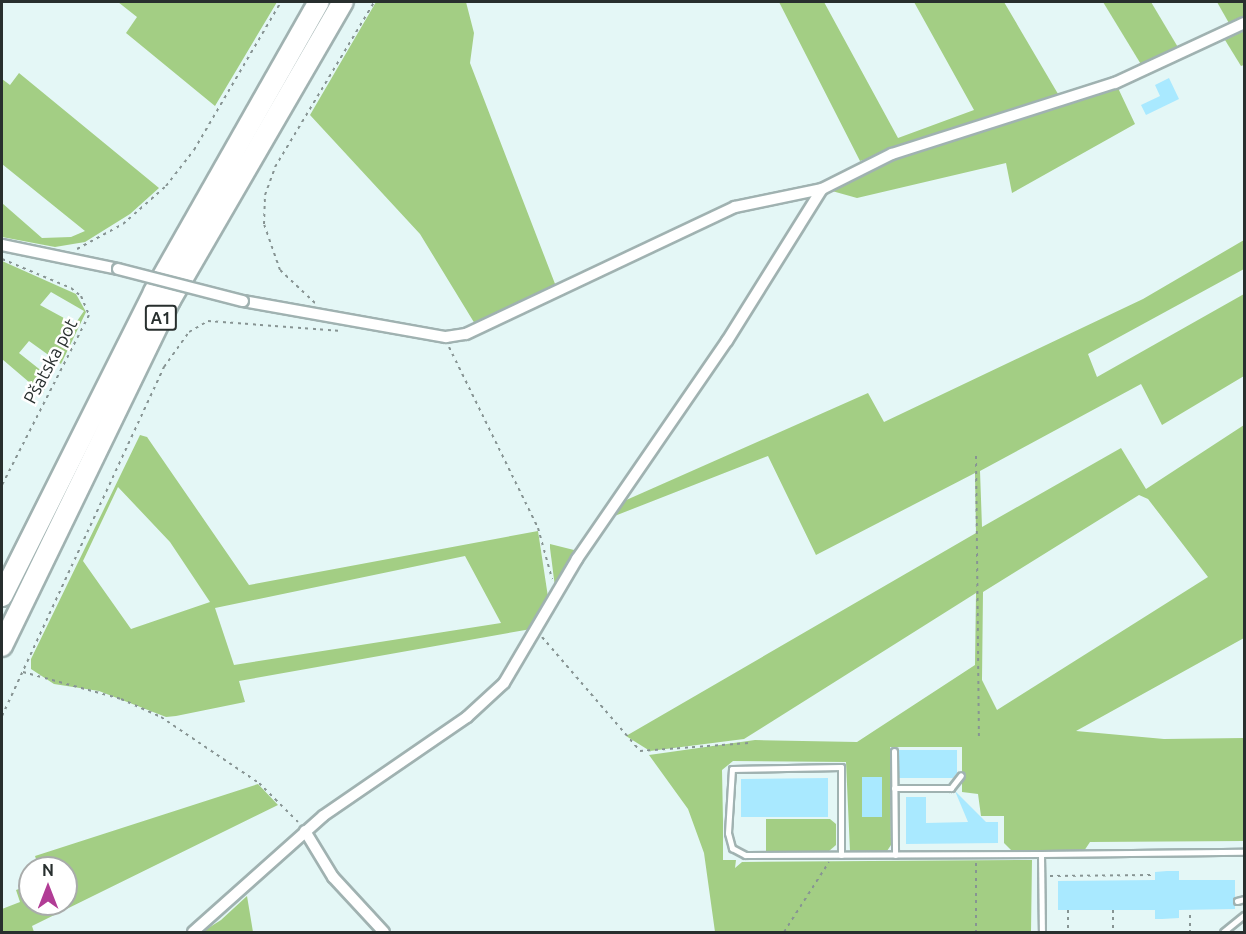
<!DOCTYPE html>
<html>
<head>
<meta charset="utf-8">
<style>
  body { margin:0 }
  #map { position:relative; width:1246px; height:934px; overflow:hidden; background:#e4f7f6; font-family:Ubuntu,sans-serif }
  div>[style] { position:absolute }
  .green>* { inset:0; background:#a3ce84 }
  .building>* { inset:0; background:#a9e9ff }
  .path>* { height:2px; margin-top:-1px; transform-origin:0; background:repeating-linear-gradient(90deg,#879493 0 3px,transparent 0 7.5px) }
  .roads { filter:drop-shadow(2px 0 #a0b2b1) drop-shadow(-2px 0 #a0b2b1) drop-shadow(0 2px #a0b2b1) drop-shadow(0 -2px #a0b2b1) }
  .service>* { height:5px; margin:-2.5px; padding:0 2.5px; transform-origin:2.5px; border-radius:2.5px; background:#fff }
  .minor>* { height:10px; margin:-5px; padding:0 5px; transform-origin:5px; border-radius:5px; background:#fff }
  .motorway>* { height:20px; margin:-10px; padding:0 10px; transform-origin:10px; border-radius:10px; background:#fff }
  .bridges { filter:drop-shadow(2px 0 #a0b2b1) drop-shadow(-2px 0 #a0b2b1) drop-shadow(0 2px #a0b2b1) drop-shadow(0 -2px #a0b2b1) }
  .minor-bridge>* { height:10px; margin:-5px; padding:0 5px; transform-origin:5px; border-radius:5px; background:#fff }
  span { translate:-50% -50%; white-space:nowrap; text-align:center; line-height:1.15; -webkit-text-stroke:5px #fff; paint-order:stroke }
  .shield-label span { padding:2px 4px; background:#fff; border:2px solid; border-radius:4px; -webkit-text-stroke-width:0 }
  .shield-label { font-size:16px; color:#282f2e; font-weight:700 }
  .street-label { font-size:18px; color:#282f2e }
  .frame { position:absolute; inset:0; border:3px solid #282f2e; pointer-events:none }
  .north { position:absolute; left:18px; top:856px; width:60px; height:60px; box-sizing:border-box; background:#fff; border:2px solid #a9acab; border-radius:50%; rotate:0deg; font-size:16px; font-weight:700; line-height:24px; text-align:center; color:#282f2e }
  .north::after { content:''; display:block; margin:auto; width:21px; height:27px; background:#b13c95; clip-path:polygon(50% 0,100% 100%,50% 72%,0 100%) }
</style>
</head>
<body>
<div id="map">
  <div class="green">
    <div style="clip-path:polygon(118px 2px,277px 2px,215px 106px,126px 33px,137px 17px)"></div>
    <div style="clip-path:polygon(376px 2px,466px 2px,474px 33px,470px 63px,557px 289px,475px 324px,420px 234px,310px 115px)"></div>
    <div style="clip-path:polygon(779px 2px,824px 2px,898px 138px,974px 110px,914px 2px,1004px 2px,1061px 99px,860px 161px)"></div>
    <div style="clip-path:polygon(1103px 2px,1151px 2px,1179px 49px,1142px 66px)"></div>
    <div style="clip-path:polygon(1217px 2px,1244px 2px,1244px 18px,1230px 25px)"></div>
    <div style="clip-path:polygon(1244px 31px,1244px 65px,1241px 66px,1225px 40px)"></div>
    <div style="clip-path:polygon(19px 73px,159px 188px,130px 214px,85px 242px,55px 247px,2px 237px,2px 203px,42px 238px,71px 237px,85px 231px,2px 164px,2px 79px,10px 85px)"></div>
    <div style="clip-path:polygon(1118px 88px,1135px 124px,1012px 193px,1006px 163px,857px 198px,832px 191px,875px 166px)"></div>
    <div style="clip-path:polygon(evenodd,1244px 240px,1244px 269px,1088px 354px,1097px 377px,1244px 294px,1244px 376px,1162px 425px,1141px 384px,980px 471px,982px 527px,1121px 448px,1146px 489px,1244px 425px,1244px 638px,1076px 731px,1164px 739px,1244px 738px,1244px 841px,1090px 842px,1084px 851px,1012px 851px,1004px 843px,1004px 816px,981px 816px,978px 794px,962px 792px,962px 747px,890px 747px,891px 845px,887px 851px,850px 851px,846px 762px,733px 761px,722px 770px,723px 821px,723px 860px,736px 860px,735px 868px,742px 862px,1032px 860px,1031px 932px,715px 932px,704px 853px,688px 809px,649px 755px,755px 740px,857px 742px,975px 665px,976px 593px,744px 739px,650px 751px,626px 736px,976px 533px,975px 473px,816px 555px,768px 456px,612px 517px,624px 501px,868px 393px,884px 422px,1143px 299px,1244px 240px,1139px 495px,1148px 499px,1208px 577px,997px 710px,982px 680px,983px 592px,1139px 495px)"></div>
    <div style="clip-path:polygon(evenodd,2px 261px,76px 294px,86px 312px,61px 364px,29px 341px,19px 353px,48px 376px,43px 394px,2px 359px,2px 261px,51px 292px,84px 311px,75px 324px,40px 305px,51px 292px)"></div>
    <div style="clip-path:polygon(evenodd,140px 435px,147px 437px,249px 585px,538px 531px,548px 597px,531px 629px,239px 681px,245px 702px,176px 716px,166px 717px,99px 691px,54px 684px,31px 669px,31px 659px,140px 435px,118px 487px,170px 542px,210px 602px,131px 629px,83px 561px,118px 487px,140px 435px,465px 556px,501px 623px,234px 665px,215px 608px,465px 556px)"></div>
    <div style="clip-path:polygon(550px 544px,578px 551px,555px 587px,550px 548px)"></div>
    <div style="clip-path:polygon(258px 784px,278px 805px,32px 926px,34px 932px,2px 932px,2px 909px,20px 902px,16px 890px,30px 885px,30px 904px,66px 904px,66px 868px,39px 868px,35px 856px)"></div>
    <div style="clip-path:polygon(766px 819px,830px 819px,836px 824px,836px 845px,829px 851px,766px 851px)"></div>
    <div style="clip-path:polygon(247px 896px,253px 932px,202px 932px,221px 920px)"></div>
  </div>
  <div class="building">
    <div style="clip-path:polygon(1169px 78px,1179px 99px,1146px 115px,1141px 105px,1160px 96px,1155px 85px)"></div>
    <div style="clip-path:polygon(899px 750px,957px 750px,957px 773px,953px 778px,899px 778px)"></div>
    <div style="clip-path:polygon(862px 777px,882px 777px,882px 817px,862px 817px)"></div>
    <div style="clip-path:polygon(828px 778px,828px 817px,741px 817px,741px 779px)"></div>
    <div style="clip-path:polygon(955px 791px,986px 822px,998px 822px,998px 843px,906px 844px,906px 797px,926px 797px,926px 823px,968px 822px)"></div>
    <div style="clip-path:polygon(1167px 871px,1179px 871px,1179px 880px,1235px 880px,1235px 909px,1179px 910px,1179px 918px,1162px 919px,1155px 919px,1155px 910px,1058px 910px,1058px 881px,1155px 880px,1155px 872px)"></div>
  </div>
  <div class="path">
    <div style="left:77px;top:249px;width:52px;rotate:-28.5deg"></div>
    <div style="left:123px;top:224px;width:57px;rotate:-41.5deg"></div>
    <div style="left:166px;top:186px;width:46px;rotate:-52.1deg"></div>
    <div style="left:194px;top:150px;width:172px;rotate:-59.6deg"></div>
    <div style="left:2px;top:259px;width:75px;rotate:22.8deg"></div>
    <div style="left:71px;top:288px;width:13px;rotate:39deg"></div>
    <div style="left:81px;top:296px;width:21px;rotate:67deg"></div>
    <div style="left:89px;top:315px;width:191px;rotate:117.1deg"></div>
    <div style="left:315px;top:303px;width:48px;rotate:-136.7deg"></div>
    <div style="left:280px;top:270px;width:49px;rotate:-109.2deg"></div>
    <div style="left:264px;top:224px;width:29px;rotate:-88deg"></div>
    <div style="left:265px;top:195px;width:30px;rotate:-70deg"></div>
    <div style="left:275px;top:167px;width:192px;rotate:-59deg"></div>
    <div style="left:449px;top:347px;width:202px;rotate:63.8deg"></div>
    <div style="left:538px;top:528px;width:53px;rotate:74.6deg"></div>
    <div style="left:976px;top:456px;width:280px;rotate:89.4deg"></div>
    <div style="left:542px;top:637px;width:150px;rotate:49.3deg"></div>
    <div style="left:640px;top:751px;width:109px;rotate:-4.2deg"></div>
    <div style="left:23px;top:672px;width:102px;rotate:15.4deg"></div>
    <div style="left:121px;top:699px;width:44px;rotate:24.2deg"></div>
    <div style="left:161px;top:717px;width:118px;rotate:34deg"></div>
    <div style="left:259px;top:783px;width:55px;rotate:45deg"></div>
    <div style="left:2px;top:716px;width:385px;rotate:-65.1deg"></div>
    <div style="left:164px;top:367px;width:43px;rotate:-54.5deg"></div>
    <div style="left:189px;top:332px;width:22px;rotate:-30deg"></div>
    <div style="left:208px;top:321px;width:134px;rotate:4.3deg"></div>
    <div style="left:976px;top:863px;width:69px;rotate:90deg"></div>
    <div style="left:1050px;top:876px;width:102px;rotate:-0.6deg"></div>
    <div style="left:1068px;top:910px;width:22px;rotate:90deg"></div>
    <div style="left:1113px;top:910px;width:22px;rotate:90deg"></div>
    <div style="left:1190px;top:915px;width:17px;rotate:90deg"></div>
    <div style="left:784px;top:932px;width:83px;rotate:-57.3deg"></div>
  </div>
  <div class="roads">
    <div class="service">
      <div style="left:894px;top:751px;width:104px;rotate:89.4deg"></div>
      <div style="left:894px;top:788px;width:57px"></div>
      <div style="left:951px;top:788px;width:16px;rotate:-52deg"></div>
      <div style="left:1041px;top:854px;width:78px;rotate:89.3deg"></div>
      <div style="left:841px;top:855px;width:88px;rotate:-90deg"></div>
      <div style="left:841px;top:767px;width:109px;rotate:178.9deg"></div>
      <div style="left:732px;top:769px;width:64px;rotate:93.6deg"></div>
      <div style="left:728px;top:833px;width:16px;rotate:75deg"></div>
      <div style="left:732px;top:848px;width:15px;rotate:28deg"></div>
      <div style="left:745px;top:855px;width:296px;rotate:-0.2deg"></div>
      <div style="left:1041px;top:854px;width:203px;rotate:-0.6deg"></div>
      <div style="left:1237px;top:901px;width:7px;rotate:-16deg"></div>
      <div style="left:1223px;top:932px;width:27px;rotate:-39deg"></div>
    </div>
    <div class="minor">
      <div style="left:2px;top:245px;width:118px;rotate:11.7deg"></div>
      <div style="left:243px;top:301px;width:206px;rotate:10.1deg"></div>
      <div style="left:446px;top:337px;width:20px;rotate:-9deg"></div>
      <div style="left:466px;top:334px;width:297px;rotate:-25.3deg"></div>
      <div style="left:735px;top:207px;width:89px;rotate:-11.7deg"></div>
      <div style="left:305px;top:831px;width:54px;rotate:58.7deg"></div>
      <div style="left:333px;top:877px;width:75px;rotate:47.2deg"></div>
      <div style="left:193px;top:932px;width:174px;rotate:-41.7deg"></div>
      <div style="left:323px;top:816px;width:175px;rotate:-34.5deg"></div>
      <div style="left:467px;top:717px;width:50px;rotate:-42.6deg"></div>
      <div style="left:504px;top:683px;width:144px;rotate:-59.5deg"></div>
      <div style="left:577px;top:559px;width:265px;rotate:-55.5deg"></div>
      <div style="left:727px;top:341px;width:179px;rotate:-58deg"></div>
      <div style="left:822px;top:189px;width:78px;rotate:-26.6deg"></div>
      <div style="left:892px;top:154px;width:234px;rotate:-17.7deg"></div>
      <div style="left:1115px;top:83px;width:142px;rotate:-24.9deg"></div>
    </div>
    <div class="motorway">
      <div style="left:2px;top:596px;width:340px;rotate:-63.4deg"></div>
      <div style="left:154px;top:292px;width:334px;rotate:-60.4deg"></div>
      <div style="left:2px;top:646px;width:385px;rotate:-64.1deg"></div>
      <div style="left:170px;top:300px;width:345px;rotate:-59.9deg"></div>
    </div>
  </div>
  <div class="bridges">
    <div class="minor-bridge">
      <div style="left:118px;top:269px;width:129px;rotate:14.4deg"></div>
    </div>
  </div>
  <div class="shield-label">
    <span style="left:161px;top:318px">A1</span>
  </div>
  <div class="street-label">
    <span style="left:50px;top:361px;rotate:-62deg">Pšatska pot</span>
  </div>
  <div class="frame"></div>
  <div class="north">N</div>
</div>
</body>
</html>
